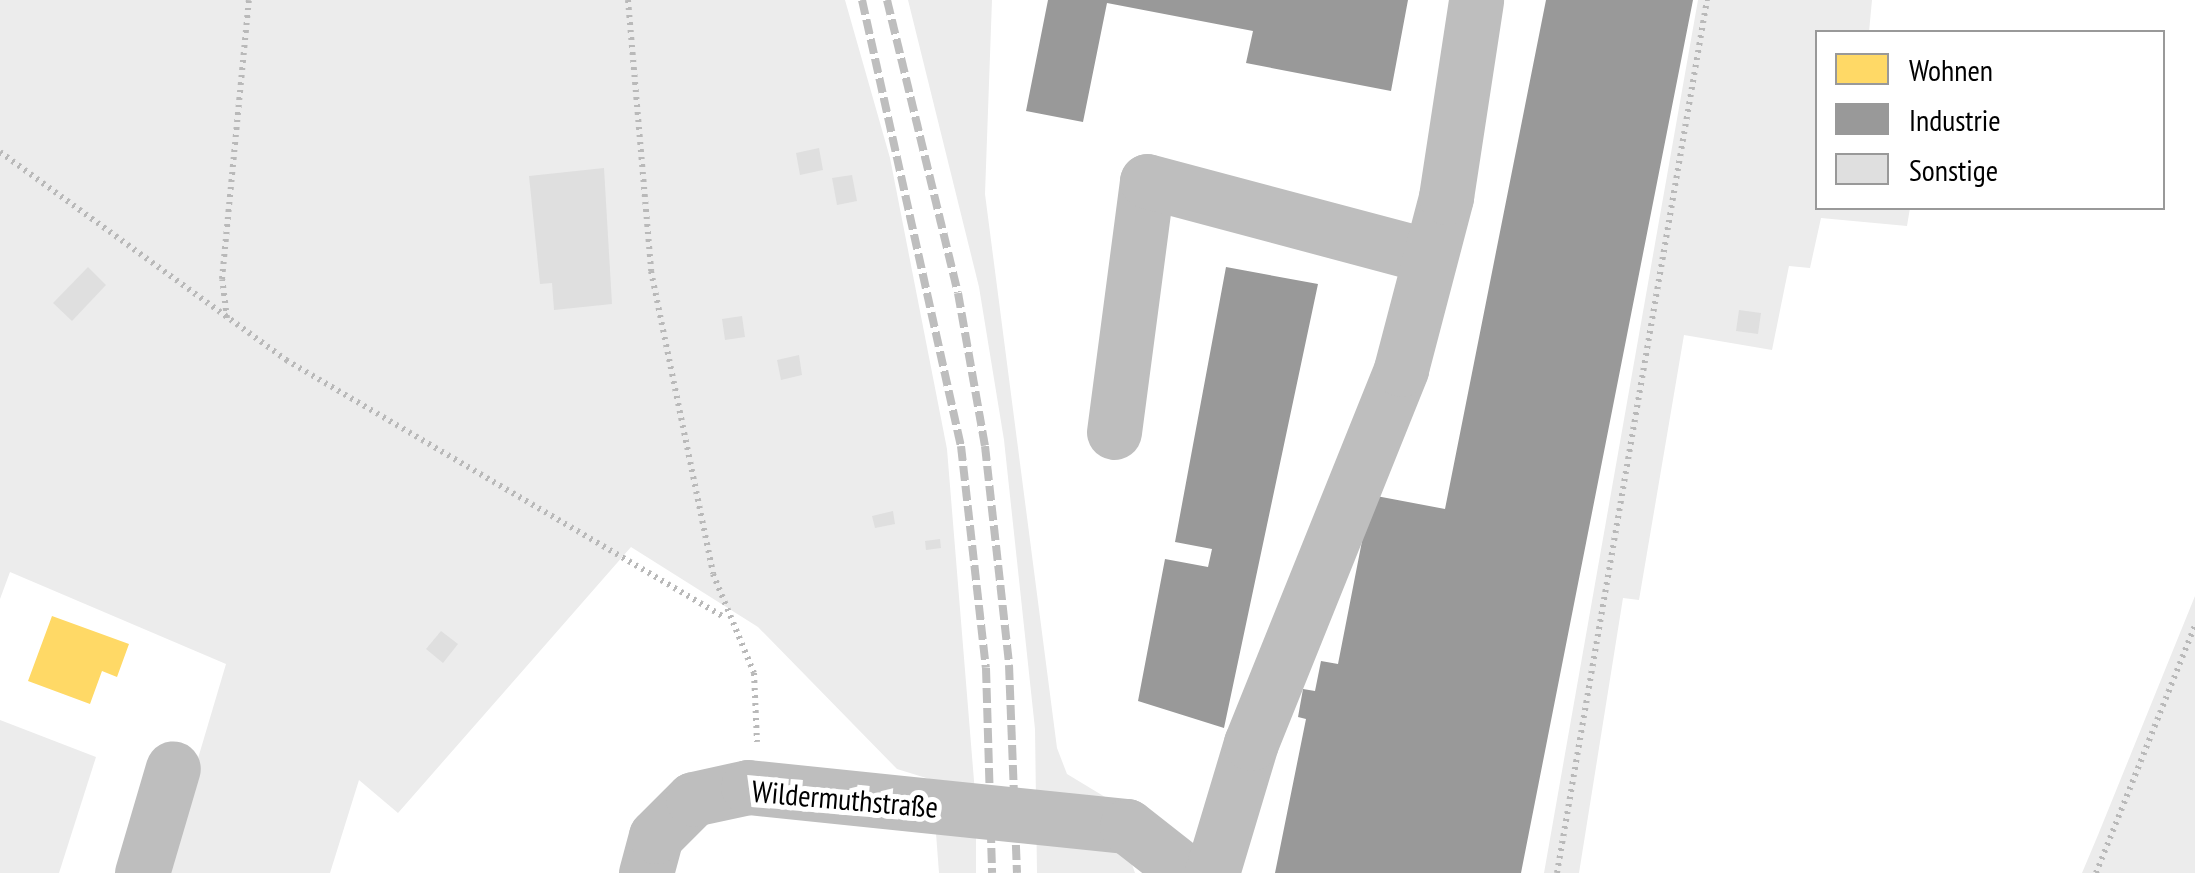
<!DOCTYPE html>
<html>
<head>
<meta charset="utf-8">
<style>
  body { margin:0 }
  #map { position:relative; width:2195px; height:873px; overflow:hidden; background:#fff; font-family:"PT Sans Narrow",sans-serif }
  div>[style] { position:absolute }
  .green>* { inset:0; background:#ececec }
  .homes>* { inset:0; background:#ffd966 }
  .industry>* { inset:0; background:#999 }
  .building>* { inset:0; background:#dfdfdf }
  .path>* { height:6px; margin-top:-3px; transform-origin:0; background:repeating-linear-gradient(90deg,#b9b9b9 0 2.5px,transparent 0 7.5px) }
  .minor>* { height:55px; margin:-27.5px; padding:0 27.5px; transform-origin:27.5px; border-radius:27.5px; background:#bebebe }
  .rail>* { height:8px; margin-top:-4px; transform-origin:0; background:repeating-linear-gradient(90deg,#bebebe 0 15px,transparent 0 20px) }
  span { translate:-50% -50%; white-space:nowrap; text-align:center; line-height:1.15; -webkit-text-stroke:10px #fff; paint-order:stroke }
  .street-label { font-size:30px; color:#000 }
  .legend { position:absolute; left:1815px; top:30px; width:350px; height:180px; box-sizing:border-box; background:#fff; border:2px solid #999; margin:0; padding:12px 18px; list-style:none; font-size:30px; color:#000 }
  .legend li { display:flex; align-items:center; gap:20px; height:50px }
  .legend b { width:50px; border:2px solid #999 }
</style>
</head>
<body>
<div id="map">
  <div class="green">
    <div style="clip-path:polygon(0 0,845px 0,890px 158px,947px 449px,975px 793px,897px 769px,758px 627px,631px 547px,398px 813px,359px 780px,330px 873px,164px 873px,226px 664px,10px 572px,0 599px)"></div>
    <div style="clip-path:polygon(908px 0,992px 0,985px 194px,1057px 748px,1067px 774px,1110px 800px,1135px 873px,1037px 873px,1035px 729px,1004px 440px,979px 287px)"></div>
    <div style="clip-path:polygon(1698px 0,1872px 0,1869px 32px,1818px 32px,1818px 208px,1910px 208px,1907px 226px,1821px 218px,1810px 268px,1789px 266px,1772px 350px,1684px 335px,1639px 600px,1623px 598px,1579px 873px,1544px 873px)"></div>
    <div style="clip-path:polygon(2195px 596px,2195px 873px,2082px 873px,2098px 835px)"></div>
    <div style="clip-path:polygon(0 720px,96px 757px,59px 873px,0 873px)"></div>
    <div style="clip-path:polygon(935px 820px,976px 826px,976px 873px,939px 873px)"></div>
  </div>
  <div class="homes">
    <div style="clip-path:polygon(52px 616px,129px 644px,117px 677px,102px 671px,90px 704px,28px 681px)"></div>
  </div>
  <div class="industry">
    <div style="clip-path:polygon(1048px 0,1408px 0,1391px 91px,1246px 63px,1253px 31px,1107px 3px,1083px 122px,1026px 111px)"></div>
    <div style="clip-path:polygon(1546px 0,1693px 0,1521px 873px,1275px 873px,1306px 719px,1298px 717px,1303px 689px,1315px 691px,1321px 661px,1338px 664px,1371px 495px,1445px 509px)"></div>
    <div style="clip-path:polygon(1226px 267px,1318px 284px,1224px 728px,1138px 701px,1165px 559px,1208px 567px,1212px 549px,1175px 542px)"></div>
  </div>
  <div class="building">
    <div style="clip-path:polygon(819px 148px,823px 170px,800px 175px,796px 153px)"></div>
    <div style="clip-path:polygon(604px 168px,612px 304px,554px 310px,552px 283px,540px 284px,529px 176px)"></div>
    <div style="clip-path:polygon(852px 175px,857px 201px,837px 205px,832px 178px)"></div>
    <div style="clip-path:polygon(88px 267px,106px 285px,72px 321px,53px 303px)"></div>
    <div style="clip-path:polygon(1739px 310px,1761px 313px,1758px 334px,1736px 331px)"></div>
    <div style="clip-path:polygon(742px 316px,745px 337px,725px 340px,722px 319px)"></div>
    <div style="clip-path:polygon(799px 355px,802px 375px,781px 380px,777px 360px)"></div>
    <div style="clip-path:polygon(893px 511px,895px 524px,875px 528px,872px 516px)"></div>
    <div style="clip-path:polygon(940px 539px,941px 548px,926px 550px,925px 541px)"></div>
    <div style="clip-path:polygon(441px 631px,458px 644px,443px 663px,426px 649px)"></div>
  </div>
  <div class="path">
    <div style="left:628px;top:0;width:272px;rotate:85.1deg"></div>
    <div style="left:651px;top:271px;width:309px;rotate:78.4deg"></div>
    <div style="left:713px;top:574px;width:107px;rotate:67.5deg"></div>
    <div style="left:754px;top:673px;width:69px;rotate:87.5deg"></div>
    <div style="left:0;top:152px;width:354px;rotate:36deg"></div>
    <div style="left:286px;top:360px;width:508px;rotate:30.4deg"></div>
    <div style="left:227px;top:318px;width:39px;rotate:-97deg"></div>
    <div style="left:222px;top:279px;width:280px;rotate:-84.5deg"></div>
    <div style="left:1557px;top:873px;width:886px;rotate:-80.25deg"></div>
    <div style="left:2096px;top:873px;width:267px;rotate:-68.2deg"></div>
  </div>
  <div class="minor">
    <div style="left:1114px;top:432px;width:253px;rotate:-82.5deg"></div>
    <div style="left:1147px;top:181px;width:291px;rotate:14.9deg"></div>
    <div style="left:142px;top:873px;width:109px;rotate:-73.6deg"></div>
    <div style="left:646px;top:873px;width:38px;rotate:-75deg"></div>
    <div style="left:656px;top:836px;width:52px;rotate:-45deg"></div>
    <div style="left:693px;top:799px;width:56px;rotate:-12.3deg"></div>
    <div style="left:748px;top:787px;width:381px;rotate:5.9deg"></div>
    <div style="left:1127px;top:826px;width:76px;rotate:38.1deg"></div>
    <div style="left:1212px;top:873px;width:136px;rotate:-73.3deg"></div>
    <div style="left:1251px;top:743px;width:403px;rotate:-68.1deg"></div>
    <div style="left:1401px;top:369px;width:178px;rotate:-75.3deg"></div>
    <div style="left:1446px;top:197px;width:199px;rotate:-81.3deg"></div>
  </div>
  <div class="rail">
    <div style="left:862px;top:0;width:457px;rotate:77.5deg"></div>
    <div style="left:961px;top:446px;width:223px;rotate:83.6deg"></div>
    <div style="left:986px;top:668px;width:205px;rotate:88.3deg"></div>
    <div style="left:887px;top:0;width:301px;rotate:76.4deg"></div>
    <div style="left:958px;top:293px;width:155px;rotate:80deg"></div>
    <div style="left:985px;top:446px;width:220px;rotate:83.7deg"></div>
    <div style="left:1009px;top:665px;width:208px;rotate:87.8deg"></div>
  </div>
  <div class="street-label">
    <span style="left:845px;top:799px;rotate:5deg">Wildermuthstraße</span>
  </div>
  <ul class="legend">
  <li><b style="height:28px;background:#ffd966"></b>Wohnen</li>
  <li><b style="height:28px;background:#999"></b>Industrie</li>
  <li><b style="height:28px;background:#dfdfdf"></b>Sonstige</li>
  </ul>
</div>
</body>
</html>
